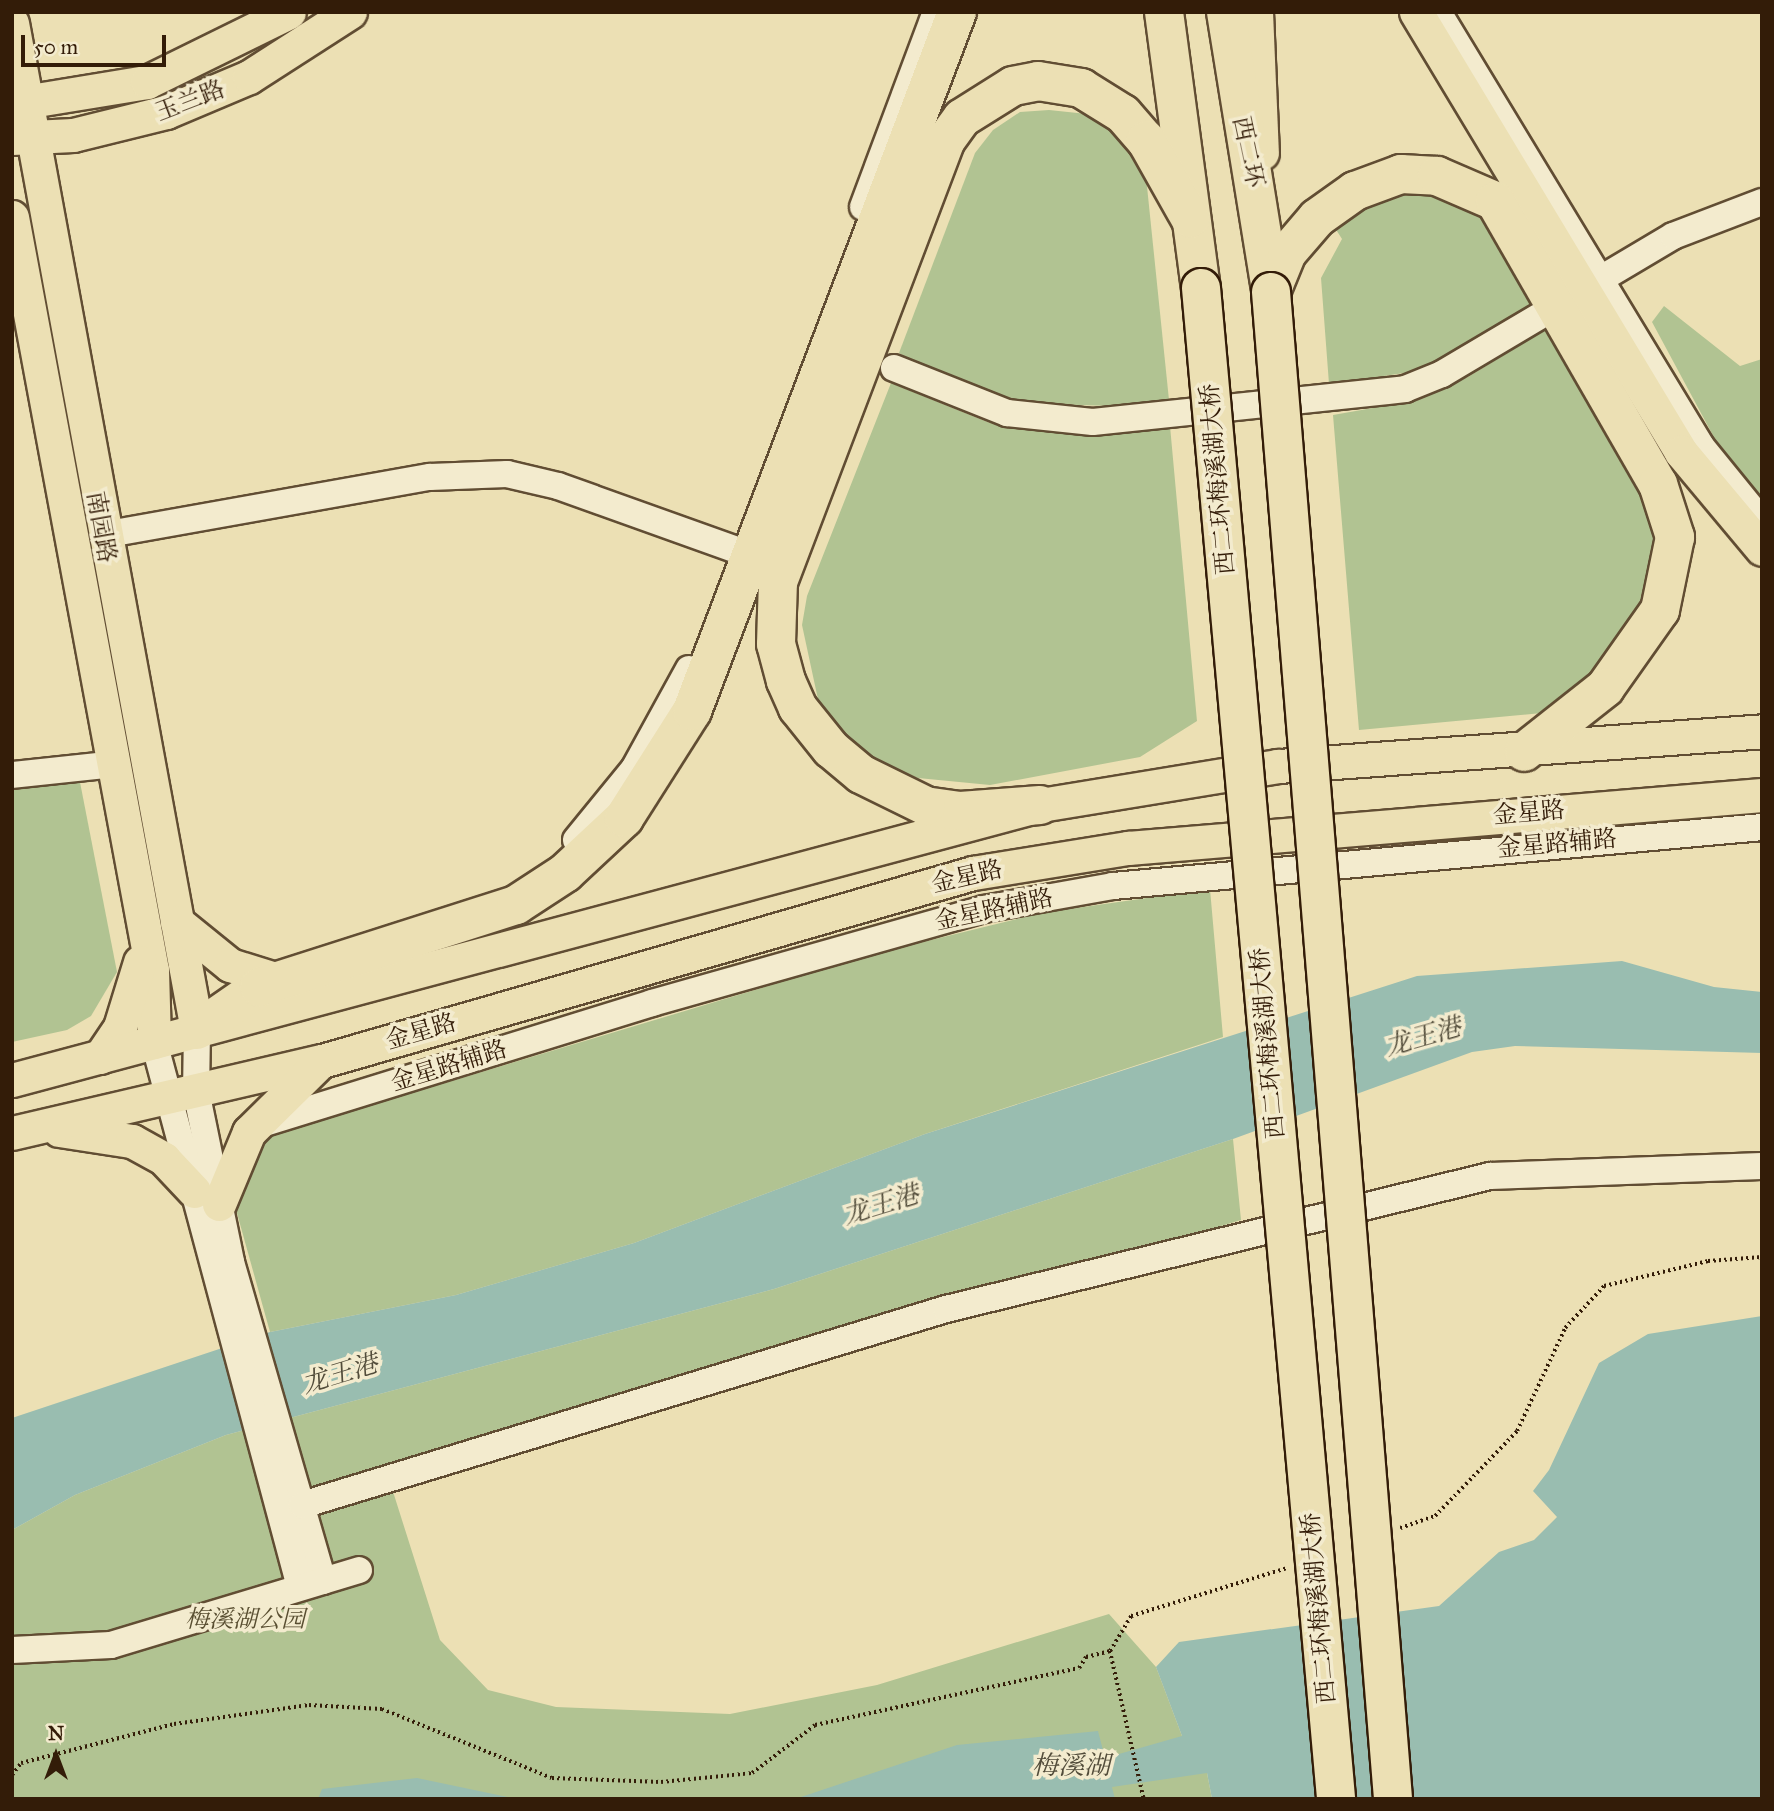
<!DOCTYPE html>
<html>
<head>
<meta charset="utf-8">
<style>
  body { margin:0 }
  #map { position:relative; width:1774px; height:1811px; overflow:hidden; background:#ece0b4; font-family:"IM FELL Great Primer","Noto Serif SC",serif }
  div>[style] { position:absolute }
  .green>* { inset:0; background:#b1c392 }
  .water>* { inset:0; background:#99bdb0 }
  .path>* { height:3.5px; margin-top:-1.75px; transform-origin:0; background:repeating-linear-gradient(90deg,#331c08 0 2px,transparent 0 5.5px) }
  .roads { filter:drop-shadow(2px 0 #614d33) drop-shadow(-2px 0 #614d33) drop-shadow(0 2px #614d33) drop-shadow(0 -2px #614d33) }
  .minor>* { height:26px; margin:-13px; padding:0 13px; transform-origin:13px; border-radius:13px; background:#f3ebce }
  .major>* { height:33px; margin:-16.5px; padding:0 16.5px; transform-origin:16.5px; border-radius:16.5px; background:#ece0b4 }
  .highway>* { height:38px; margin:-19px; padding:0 19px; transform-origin:19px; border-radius:19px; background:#ece0b4 }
  .bridges { filter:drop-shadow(2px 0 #331c08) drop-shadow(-2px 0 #331c08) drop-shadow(0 2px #331c08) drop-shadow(0 -2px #331c08) }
  .highway-bridge>* { height:38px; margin:-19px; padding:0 19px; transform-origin:19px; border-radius:19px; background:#ece0b4 }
  span { translate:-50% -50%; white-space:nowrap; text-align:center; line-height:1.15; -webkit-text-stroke:7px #f3ebce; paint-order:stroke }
  .street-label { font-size:24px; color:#331c08 }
  .park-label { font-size:24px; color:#594e31; font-style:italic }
  .water-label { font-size:26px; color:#524c3a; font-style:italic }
  .frame { position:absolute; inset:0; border:14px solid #331c08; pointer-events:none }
  .north { position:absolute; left:21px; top:1720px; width:70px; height:70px; -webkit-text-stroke:5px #f3ebce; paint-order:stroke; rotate:0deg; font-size:19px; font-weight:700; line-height:28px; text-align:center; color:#331c08 }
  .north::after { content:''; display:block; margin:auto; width:24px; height:32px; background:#331c08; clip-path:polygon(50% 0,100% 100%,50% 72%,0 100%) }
  .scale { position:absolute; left:21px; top:35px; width:145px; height:32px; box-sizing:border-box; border:4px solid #331c08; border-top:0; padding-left:9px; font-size:21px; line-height:24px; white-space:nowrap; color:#331c08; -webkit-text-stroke:5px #f3ebce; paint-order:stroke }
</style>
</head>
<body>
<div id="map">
  <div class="green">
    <div style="clip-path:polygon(1049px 110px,1087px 114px,1124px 133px,1145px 167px,1169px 400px,1143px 407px,1015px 403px,951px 384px,899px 353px,975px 153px,993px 130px,1020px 112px)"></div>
    <div style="clip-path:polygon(1420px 192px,1451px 198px,1480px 215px,1536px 306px,1418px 371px,1329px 384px,1321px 278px,1342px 239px,1335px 228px,1374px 198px)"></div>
    <div style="clip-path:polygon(1664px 306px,1740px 366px,1762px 359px,1762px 498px,1723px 454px,1652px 322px)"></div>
    <div style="clip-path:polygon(1548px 328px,1655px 514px,1658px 549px,1636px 640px,1542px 713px,1359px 730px,1333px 415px,1384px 406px,1468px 377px)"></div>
    <div style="clip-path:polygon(891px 383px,990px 423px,1111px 434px,1170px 426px,1197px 721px,1140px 757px,990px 785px,918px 778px,880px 762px,846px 735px,819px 704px,802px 625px,807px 596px)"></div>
    <div style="clip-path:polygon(79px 777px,117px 972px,91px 1016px,67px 1030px,12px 1042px,12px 784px)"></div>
    <div style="clip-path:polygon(1210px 889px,1223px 1037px,925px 1134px,634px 1243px,456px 1295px,270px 1332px,235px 1206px,265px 1137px,878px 953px,1041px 913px)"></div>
    <div style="clip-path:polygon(1233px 1139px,1241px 1220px,389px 1479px,440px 1640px,488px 1690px,556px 1707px,730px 1714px,877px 1685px,1109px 1614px,1156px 1667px,1182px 1736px,1207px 1773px,1212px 1799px,12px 1799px,12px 1530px,75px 1495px,226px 1435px,774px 1289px)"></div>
  </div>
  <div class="water">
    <div style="clip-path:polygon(1622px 961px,1714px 987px,1762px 992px,1762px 1053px,1515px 1046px,1472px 1052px,1233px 1139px,774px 1289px,226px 1435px,75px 1495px,12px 1530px,12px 1418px,270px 1332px,456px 1295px,634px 1243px,925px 1134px,1417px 976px)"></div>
    <div style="clip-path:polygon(1762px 1316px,1762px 1799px,1212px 1799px,1207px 1773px,1112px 1787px,1115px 1799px,795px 1799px,957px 1745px,1098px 1731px,1105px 1758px,1182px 1736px,1156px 1667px,1179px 1642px,1439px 1606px,1499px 1552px,1534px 1540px,1557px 1517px,1533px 1491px,1549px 1470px,1599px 1363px,1648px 1334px)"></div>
    <div style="clip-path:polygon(417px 1778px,517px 1799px,318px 1799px,322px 1789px)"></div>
  </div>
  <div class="path">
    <div style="left:1400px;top:1528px;width:37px;rotate:-19deg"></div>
    <div style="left:1435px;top:1516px;width:118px;rotate:-46deg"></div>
    <div style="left:1517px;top:1431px;width:114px;rotate:-65deg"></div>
    <div style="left:1565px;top:1328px;width:57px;rotate:-47.1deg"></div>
    <div style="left:1604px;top:1286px;width:107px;rotate:-13.5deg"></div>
    <div style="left:1708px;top:1261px;width:54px;rotate:-4.2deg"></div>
    <div style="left:1110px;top:1651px;width:41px;rotate:-59deg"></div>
    <div style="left:1131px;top:1616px;width:163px;rotate:-17.1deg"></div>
    <div style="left:12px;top:1775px;width:15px;rotate:-53deg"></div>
    <div style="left:21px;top:1763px;width:158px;rotate:-14.3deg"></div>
    <div style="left:174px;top:1724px;width:136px;rotate:-8deg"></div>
    <div style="left:309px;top:1705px;width:73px;rotate:3.1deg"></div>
    <div style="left:382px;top:1709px;width:183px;rotate:22.1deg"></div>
    <div style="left:552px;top:1778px;width:109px;rotate:2.1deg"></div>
    <div style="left:661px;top:1782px;width:91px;rotate:-5.6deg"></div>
    <div style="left:752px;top:1773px;width:79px;rotate:-37.3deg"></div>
    <div style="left:815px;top:1725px;width:270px;rotate:-12.2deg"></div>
    <div style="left:1079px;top:1668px;width:13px;rotate:-58deg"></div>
    <div style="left:1086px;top:1657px;width:25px;rotate:-14deg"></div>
    <div style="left:1110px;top:1651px;width:152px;rotate:77.1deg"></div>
  </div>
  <div class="roads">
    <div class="minor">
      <div style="left:1438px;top:12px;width:507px;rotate:58.78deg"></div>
      <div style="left:1701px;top:446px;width:97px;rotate:50.9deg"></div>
      <div style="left:863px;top:207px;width:208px;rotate:-69.5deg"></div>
      <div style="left:1594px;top:283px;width:92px;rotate:-30.7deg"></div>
      <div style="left:1673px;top:236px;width:95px;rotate:-20.9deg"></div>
      <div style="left:894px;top:368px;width:122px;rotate:21.7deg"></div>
      <div style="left:1007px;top:413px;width:86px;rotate:6deg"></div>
      <div style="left:1093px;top:422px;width:314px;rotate:-6deg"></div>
      <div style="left:1405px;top:389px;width:40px;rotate:-22deg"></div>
      <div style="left:1442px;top:374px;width:112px;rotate:-30.7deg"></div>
      <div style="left:103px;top:535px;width:332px;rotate:-10.1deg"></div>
      <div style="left:430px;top:477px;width:77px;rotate:-2.2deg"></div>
      <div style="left:507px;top:474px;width:52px;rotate:13.2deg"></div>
      <div style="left:558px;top:486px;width:187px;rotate:19.7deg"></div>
      <div style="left:12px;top:775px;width:104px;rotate:-6.1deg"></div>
      <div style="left:576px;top:840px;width:92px;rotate:-50.8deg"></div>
      <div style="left:634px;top:769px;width:114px;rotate:-61.2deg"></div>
      <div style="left:197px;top:1030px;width:61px;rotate:90.9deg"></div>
      <div style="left:196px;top:1091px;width:175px;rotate:78.4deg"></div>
      <div style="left:231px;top:1262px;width:332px;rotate:73.9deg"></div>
      <div style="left:154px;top:1042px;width:564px;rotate:75deg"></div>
      <div style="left:255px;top:1126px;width:416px;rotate:-17.2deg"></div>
      <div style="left:652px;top:1003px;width:345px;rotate:-15.8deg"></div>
      <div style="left:984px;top:909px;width:131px;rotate:-10.1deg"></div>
      <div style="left:1113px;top:886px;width:652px;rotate:-5.19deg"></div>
      <div style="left:302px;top:1505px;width:673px;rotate:-16.93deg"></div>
      <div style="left:946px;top:1309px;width:560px;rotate:-13.74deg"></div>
      <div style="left:1490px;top:1176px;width:272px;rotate:-2.1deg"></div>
      <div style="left:12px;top:1650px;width:99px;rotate:-2.9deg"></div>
      <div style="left:111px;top:1645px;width:259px;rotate:-16.8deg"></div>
    </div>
    <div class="major">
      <div style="left:1256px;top:12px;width:141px;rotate:87.6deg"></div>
      <div style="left:1416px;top:12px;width:514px;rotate:58.94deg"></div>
      <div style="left:1681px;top:452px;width:126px;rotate:50.1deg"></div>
      <div style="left:12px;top:23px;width:1024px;rotate:79.59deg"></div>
      <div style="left:12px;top:104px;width:137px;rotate:-9.3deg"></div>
      <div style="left:147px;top:82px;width:158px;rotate:-26.2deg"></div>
      <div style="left:12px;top:138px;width:61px;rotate:-2.8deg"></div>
      <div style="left:73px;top:135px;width:96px;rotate:-13.9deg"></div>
      <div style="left:166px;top:112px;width:90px;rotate:-22.9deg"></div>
      <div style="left:249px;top:77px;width:120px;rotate:-32.8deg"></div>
      <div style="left:12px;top:217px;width:766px;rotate:79.47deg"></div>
      <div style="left:152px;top:970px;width:72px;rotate:88.4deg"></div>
      <div style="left:177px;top:922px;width:68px;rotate:39.1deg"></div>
      <div style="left:230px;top:965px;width:53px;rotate:17.4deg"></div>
      <div style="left:100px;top:1057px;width:36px;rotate:-56deg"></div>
      <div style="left:120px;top:1027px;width:68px;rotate:-72.9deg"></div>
      <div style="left:12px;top:1080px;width:1064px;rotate:-14.98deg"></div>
      <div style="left:1040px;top:805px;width:241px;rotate:-9.3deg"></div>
      <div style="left:1278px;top:766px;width:485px;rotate:-4.1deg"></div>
      <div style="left:59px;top:1130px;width:74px;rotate:8.6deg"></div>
      <div style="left:132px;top:1141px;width:37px;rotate:29deg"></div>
      <div style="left:164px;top:1159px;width:44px;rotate:46.8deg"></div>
      <div style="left:12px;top:1133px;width:318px;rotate:-13.1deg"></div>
      <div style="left:322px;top:1061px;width:678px;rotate:-16.11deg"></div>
      <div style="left:973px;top:873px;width:157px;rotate:-9.2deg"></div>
      <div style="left:1128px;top:848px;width:636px;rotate:-4.78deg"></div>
      <div style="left:219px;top:1204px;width:78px;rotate:-67.4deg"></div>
      <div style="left:249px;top:1132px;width:94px;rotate:-44.6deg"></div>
    </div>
    <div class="highway">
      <div style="left:1164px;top:12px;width:278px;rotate:82.4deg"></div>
      <div style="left:1226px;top:12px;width:282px;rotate:80.8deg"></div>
      <div style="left:1271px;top:292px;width:42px;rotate:-67.7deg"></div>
      <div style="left:1287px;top:253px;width:46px;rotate:-49.4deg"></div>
      <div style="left:1317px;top:218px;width:47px;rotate:-35.4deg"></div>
      <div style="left:1355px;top:191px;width:49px;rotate:-20.3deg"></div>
      <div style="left:1401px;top:174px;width:36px;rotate:3deg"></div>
      <div style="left:1437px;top:176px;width:63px;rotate:23.3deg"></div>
      <div style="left:1495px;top:201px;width:327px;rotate:60.1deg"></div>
      <div style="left:1658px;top:484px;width:56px;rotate:72.2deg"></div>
      <div style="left:1675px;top:537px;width:75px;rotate:101.6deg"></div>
      <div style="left:1660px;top:610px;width:95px;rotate:125.2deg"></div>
      <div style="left:1605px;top:688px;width:103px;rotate:141.7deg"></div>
      <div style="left:1040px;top:805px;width:80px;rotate:175.7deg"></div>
      <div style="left:960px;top:811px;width:34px;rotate:-172deg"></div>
      <div style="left:926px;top:806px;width:72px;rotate:-153.8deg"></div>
      <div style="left:861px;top:774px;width:39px;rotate:-140deg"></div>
      <div style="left:831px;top:749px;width:53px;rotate:-128.8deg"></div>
      <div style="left:798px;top:708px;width:30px;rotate:-114deg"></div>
      <div style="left:786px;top:681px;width:38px;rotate:-105deg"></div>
      <div style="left:776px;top:644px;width:62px;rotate:-88.2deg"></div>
      <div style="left:778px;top:582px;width:473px;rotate:-69.2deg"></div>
      <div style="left:946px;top:140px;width:27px;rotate:-54deg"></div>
      <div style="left:962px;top:118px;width:60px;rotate:-32.1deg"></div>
      <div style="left:1013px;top:86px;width:25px;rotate:-11deg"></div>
      <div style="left:1038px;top:81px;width:44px;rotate:9.2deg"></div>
      <div style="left:1081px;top:88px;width:49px;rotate:31.8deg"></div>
      <div style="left:1123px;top:114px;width:35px;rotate:49deg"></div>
      <div style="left:1146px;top:140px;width:90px;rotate:60.6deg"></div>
      <div style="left:197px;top:1030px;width:75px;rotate:-34.7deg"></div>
      <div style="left:259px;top:987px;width:270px;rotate:-17.7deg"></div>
      <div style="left:516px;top:905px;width:59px;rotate:-33.1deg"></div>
      <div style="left:565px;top:873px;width:81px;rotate:-43deg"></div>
      <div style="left:624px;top:818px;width:127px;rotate:-57.6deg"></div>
      <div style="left:692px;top:711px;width:748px;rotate:-69.24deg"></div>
    </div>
  </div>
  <div class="bridges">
    <div class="highway-bridge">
      <div style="left:1201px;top:288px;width:1517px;rotate:84.89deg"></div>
      <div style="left:1271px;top:292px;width:1512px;rotate:85.37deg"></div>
    </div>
  </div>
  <div class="street-label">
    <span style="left:190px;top:101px;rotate:-21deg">玉兰路</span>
    <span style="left:1248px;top:152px;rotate:78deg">西二环</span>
    <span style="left:1218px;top:479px;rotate:-95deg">西二环梅溪湖大桥</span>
    <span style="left:101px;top:527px;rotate:80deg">南园路</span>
    <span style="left:1529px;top:813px;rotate:-5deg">金星路</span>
    <span style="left:1557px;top:844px;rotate:-5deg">金星路辅路</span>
    <span style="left:967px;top:877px;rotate:-13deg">金星路</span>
    <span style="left:994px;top:910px;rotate:-12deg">金星路辅路</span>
    <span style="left:421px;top:1032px;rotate:-16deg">金星路</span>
    <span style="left:1268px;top:1043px;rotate:-95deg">西二环梅溪湖大桥</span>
    <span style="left:449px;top:1066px;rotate:-17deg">金星路辅路</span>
    <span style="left:1319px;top:1608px;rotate:-95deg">西二环梅溪湖大桥</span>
  </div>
  <div class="park-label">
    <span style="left:245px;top:1620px">梅溪湖公园</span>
  </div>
  <div class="water-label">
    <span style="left:1423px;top:1037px;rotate:-16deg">龙王港</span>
    <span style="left:881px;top:1205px;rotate:-17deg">龙王港</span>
    <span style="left:340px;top:1374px;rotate:-17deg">龙王港</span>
    <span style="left:1071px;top:1766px">梅溪湖</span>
  </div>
  <div class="frame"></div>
  <div class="north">N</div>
  <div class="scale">50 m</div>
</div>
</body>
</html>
